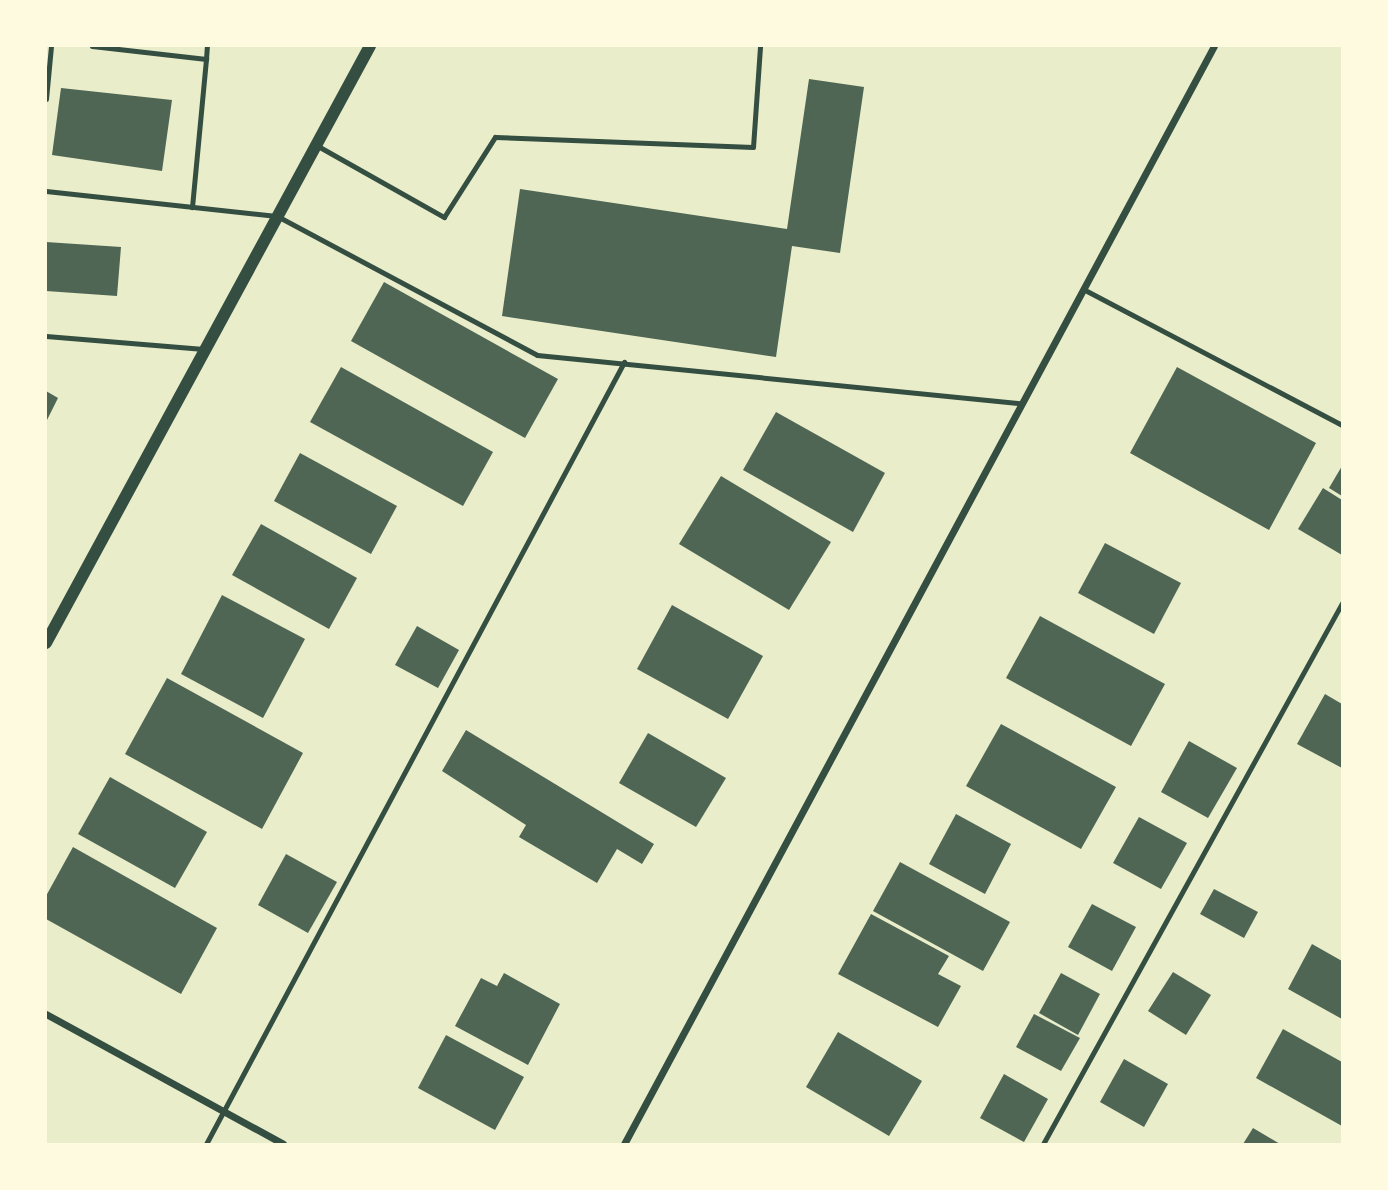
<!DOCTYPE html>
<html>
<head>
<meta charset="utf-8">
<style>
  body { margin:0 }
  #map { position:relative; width:1388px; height:1190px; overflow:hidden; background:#e9edc9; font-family:"DejaVu Sans",sans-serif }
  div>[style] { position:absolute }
  .building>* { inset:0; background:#4f6655 }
  .service>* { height:5px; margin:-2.5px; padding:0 2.5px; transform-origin:2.5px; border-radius:2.5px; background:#344e41 }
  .minor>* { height:7px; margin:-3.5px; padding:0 3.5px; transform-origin:3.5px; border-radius:3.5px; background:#344e41 }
  .tertiary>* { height:12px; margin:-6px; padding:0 6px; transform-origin:6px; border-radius:6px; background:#344e41 }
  span { translate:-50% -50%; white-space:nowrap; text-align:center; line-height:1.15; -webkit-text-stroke:7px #fefae0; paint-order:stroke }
  .frame { position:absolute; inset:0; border:47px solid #fefae0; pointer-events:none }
</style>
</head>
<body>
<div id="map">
  <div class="building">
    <div style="clip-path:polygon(809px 79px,864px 87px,840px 253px,792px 246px,776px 357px,502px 316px,520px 189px,787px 229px)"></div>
    <div style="clip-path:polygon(61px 88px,172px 100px,162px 171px,52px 155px)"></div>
    <div style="clip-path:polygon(46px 242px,121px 247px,117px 296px,46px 291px)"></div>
    <div style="clip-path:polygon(384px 282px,558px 379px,525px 438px,351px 341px)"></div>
    <div style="clip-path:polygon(341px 367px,493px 452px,463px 506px,310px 422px)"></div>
    <div style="clip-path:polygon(1177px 367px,1316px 443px,1269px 530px,1130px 453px)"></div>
    <div style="clip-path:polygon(46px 391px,58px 398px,46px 422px)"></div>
    <div style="clip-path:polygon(776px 412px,885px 473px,853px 532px,743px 470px)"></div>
    <div style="clip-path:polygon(300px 453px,397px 506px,371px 554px,274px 501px)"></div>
    <div style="clip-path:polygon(1342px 466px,1342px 496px,1329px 488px)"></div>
    <div style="clip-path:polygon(721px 476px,831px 542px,789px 610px,679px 544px)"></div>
    <div style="clip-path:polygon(1323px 488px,1342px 500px,1342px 555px,1298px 529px)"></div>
    <div style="clip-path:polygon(261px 524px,357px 578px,329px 629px,232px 575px)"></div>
    <div style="clip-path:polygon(1105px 543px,1181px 583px,1154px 634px,1078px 593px)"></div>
    <div style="clip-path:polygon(222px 595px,305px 639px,263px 718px,181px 674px)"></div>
    <div style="clip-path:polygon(672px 605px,763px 656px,728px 719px,637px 669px)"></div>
    <div style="clip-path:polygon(1040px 616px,1165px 684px,1131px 746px,1006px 678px)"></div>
    <div style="clip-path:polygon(417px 626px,459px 650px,438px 688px,395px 665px)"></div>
    <div style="clip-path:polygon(167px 678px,303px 753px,262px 829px,125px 754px)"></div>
    <div style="clip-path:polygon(1325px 694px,1342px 704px,1342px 768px,1297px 744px)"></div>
    <div style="clip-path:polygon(1001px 724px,1116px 787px,1081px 849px,966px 786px)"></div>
    <div style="clip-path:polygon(466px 730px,654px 844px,642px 864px,617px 849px,597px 883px,519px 837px,526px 825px,442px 771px)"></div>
    <div style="clip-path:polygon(648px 733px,726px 778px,696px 827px,619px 783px)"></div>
    <div style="clip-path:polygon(1189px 741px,1237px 768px,1208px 818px,1161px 792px)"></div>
    <div style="clip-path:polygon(110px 777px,207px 832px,175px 888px,78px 834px)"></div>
    <div style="clip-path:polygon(956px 814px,1011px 844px,985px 894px,929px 864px)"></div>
    <div style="clip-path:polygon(1139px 817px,1187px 843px,1161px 889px,1113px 863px)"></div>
    <div style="clip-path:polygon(73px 847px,217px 928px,181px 994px,46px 919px,46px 896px)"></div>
    <div style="clip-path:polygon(286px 854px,337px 882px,308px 933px,258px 905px)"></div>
    <div style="clip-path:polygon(900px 862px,1010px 922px,983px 971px,873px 911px)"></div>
    <div style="clip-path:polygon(1214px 889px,1258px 912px,1244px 938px,1200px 914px)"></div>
    <div style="clip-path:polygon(1092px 904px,1136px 927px,1112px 971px,1068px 947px)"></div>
    <div style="clip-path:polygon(871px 914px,949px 956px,938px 974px,961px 986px,938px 1027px,838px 974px)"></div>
    <div style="clip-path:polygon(1312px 944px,1342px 961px,1342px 1019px,1288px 989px)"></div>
    <div style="clip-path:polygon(1173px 972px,1211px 995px,1186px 1035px,1148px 1011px)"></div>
    <div style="clip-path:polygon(504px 973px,560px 1004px,528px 1065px,455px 1026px,481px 978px,497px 986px)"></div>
    <div style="clip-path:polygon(1061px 973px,1100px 994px,1078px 1035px,1039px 1013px)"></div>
    <div style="clip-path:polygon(1034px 1014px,1080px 1038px,1061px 1071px,1016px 1047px)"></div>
    <div style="clip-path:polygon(1283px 1029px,1342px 1062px,1342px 1126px,1256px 1078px)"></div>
    <div style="clip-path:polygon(838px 1032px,922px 1081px,889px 1136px,806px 1087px)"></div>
    <div style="clip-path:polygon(446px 1035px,524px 1077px,495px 1130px,418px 1088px)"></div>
    <div style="clip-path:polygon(1124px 1059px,1168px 1084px,1144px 1127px,1100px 1102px)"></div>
    <div style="clip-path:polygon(1004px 1074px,1048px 1099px,1024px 1142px,980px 1118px)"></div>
    <div style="clip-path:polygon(1253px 1128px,1280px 1144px,1243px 1144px)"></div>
  </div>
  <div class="service">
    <div style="left:92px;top:46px;width:115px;rotate:6.5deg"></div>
    <div style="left:206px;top:59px;width:149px;rotate:95.4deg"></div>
    <div style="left:206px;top:59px;width:13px;rotate:-86deg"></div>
    <div style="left:46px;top:99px;width:53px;rotate:-84.6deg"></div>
    <div style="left:316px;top:145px;width:147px;rotate:29.4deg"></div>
    <div style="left:444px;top:217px;width:95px;rotate:-57.5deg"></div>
    <div style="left:495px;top:137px;width:258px;rotate:2.2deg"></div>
    <div style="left:753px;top:147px;width:101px;rotate:-86deg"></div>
    <div style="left:46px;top:191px;width:232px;rotate:6.2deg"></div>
    <div style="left:277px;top:216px;width:295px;rotate:28.1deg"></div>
    <div style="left:537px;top:355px;width:487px;rotate:5.7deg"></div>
    <div style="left:1083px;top:289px;width:293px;rotate:27.7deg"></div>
    <div style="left:46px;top:336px;width:158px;rotate:4.7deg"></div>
    <div style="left:206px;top:1144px;width:887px;rotate:-61.87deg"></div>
    <div style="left:1043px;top:1144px;width:618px;rotate:-61.07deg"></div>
  </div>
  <div class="minor">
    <div style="left:46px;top:1014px;width:270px;rotate:28.7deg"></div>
    <div style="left:624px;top:1144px;width:1246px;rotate:-61.75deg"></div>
  </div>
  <div class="tertiary">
    <div style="left:46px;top:643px;width:679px;rotate:-61.51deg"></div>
  </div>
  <div class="frame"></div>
</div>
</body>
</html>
